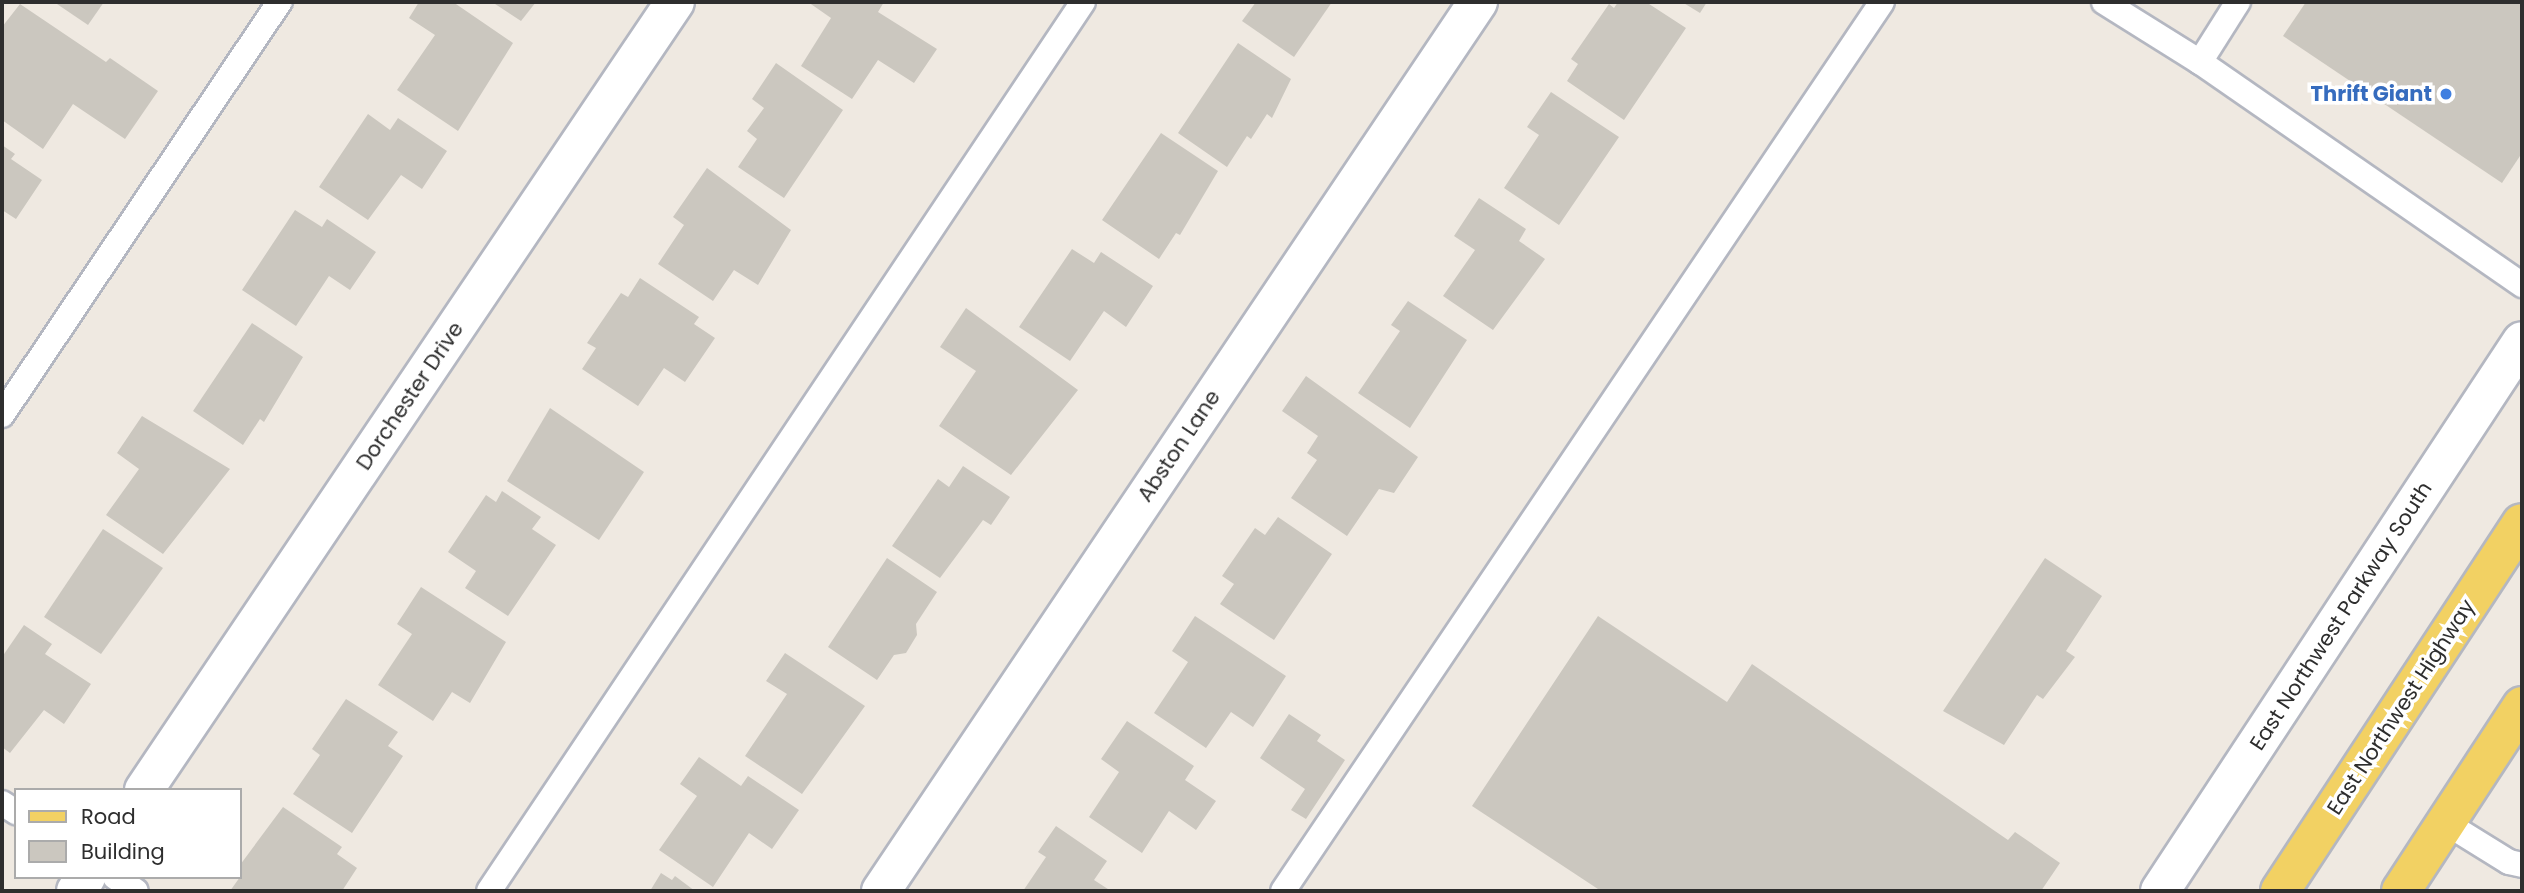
<!DOCTYPE html>
<html>
<head>
<meta charset="utf-8">
<style>
  body { margin:0 }
  #map { position:relative; width:2524px; height:893px; overflow:hidden; background:#efe9e1; font-family:Poppins,sans-serif }
  div>[style] { position:absolute }
  .building>* { inset:0; background:#cbc7bf }
  .roads { filter:drop-shadow(2px 0 #b4b7c1) drop-shadow(-2px 0 #b4b7c1) drop-shadow(0 2px #b4b7c1) drop-shadow(0 -2px #b4b7c1) }
  .lane>* { height:24px; margin:-12px; padding:0 12px; transform-origin:12px; border-radius:12px; background:#fff }
  .street>* { height:38px; margin:-19px; padding:0 19px; transform-origin:19px; border-radius:19px; background:#fff }
  .primary>* { height:38px; margin:-19px; padding:0 19px; transform-origin:19px; border-radius:19px; background:#f2d163 }
  .dots>* { width:19px; height:19px; translate:-50% -50%; box-sizing:border-box; border:4px solid #fff; border-radius:50% }
  span { translate:-50% -50%; white-space:nowrap; text-align:center; line-height:1.15; -webkit-text-stroke:7px #fff; paint-order:stroke }
  .shop-label { font-size:21px; color:#366cbe; font-weight:700 }
  .right { translate:-100% -50%; text-align:right }
  .street-label { font-size:21px; color:#2e2e2e }
  .frame { position:absolute; inset:0; border:4px solid #2e2e2e; pointer-events:none }
  .legend { position:absolute; left:14px; top:788px; width:228px; height:91px; box-sizing:border-box; background:#fff; border:2px solid #ababab; margin:0; padding:9px 12px; list-style:none; font-size:21px; color:#2e2e2e }
  .legend li { display:flex; align-items:center; gap:14px; height:35px }
  .legend b { width:35px; border:2px solid #ababab }
</style>
</head>
<body>
<div id="map">
  <div class="building">
    <div style="clip-path:polygon(54px 2px,104px 2px,88px 25px)"></div>
    <div style="clip-path:polygon(419px 2px,453px 2px,513px 43px,458px 131px,397px 90px,435px 35px,409px 18px)"></div>
    <div style="clip-path:polygon(492px 2px,536px 2px,521px 21px)"></div>
    <div style="clip-path:polygon(808px 2px,884px 2px,878px 12px,937px 49px,914px 83px,878px 60px,852px 99px,801px 66px,831px 18px)"></div>
    <div style="clip-path:polygon(1256px 2px,1332px 2px,1294px 57px,1242px 21px)"></div>
    <div style="clip-path:polygon(1618px 2px,1646px 2px,1686px 28px,1624px 120px,1567px 81px,1578px 64px,1571px 59px,1609px 4px,1614px 8px)"></div>
    <div style="clip-path:polygon(1682px 2px,1707px 2px,1700px 13px)"></div>
    <div style="clip-path:polygon(2306px 2px,2522px 2px,2522px 153px,2502px 183px,2283px 36px)"></div>
    <div style="clip-path:polygon(20px 4px,106px 62px,110px 58px,158px 91px,125px 139px,73px 104px,43px 149px,2px 120px,2px 27px)"></div>
    <div style="clip-path:polygon(1238px 43px,1291px 79px,1272px 118px,1267px 114px,1251px 139px,1247px 136px,1227px 167px,1178px 133px)"></div>
    <div style="clip-path:polygon(776px 63px,843px 110px,784px 198px,738px 167px,757px 139px,747px 131px,764px 108px,752px 99px)"></div>
    <div style="clip-path:polygon(1551px 92px,1619px 137px,1559px 225px,1504px 188px,1539px 135px,1527px 127px)"></div>
    <div style="clip-path:polygon(368px 114px,390px 130px,398px 118px,447px 151px,422px 189px,401px 175px,368px 220px,319px 187px)"></div>
    <div style="clip-path:polygon(1161px 133px,1218px 171px,1180px 235px,1176px 233px,1159px 259px,1102px 220px)"></div>
    <div style="clip-path:polygon(2px 145px,15px 154px,11px 159px,42px 180px,16px 219px,2px 210px)"></div>
    <div style="clip-path:polygon(707px 168px,791px 230px,758px 285px,734px 270px,713px 301px,658px 264px,684px 225px,673px 217px)"></div>
    <div style="clip-path:polygon(1479px 198px,1526px 229px,1519px 241px,1545px 259px,1493px 330px,1443px 296px,1475px 250px,1454px 236px)"></div>
    <div style="clip-path:polygon(295px 210px,322px 227px,327px 219px,376px 252px,350px 290px,329px 276px,296px 326px,242px 290px)"></div>
    <div style="clip-path:polygon(1072px 249px,1094px 263px,1101px 252px,1153px 286px,1126px 327px,1104px 311px,1070px 361px,1019px 327px)"></div>
    <div style="clip-path:polygon(640px 278px,699px 317px,694px 324px,715px 338px,685px 382px,664px 368px,638px 406px,582px 369px,596px 348px,587px 343px,621px 293px,628px 297px)"></div>
    <div style="clip-path:polygon(1408px 301px,1467px 340px,1410px 428px,1358px 393px,1400px 331px,1391px 325px)"></div>
    <div style="clip-path:polygon(966px 308px,1078px 390px,1011px 475px,939px 426px,976px 371px,940px 347px)"></div>
    <div style="clip-path:polygon(252px 323px,303px 357px,264px 422px,260px 419px,243px 445px,193px 411px)"></div>
    <div style="clip-path:polygon(1306px 376px,1418px 457px,1394px 493px,1379px 489px,1347px 536px,1291px 498px,1317px 460px,1307px 453px,1318px 436px,1282px 411px)"></div>
    <div style="clip-path:polygon(550px 408px,644px 472px,599px 540px,507px 481px)"></div>
    <div style="clip-path:polygon(142px 416px,230px 469px,163px 554px,106px 515px,139px 469px,117px 453px)"></div>
    <div style="clip-path:polygon(963px 466px,1010px 497px,991px 525px,983px 520px,940px 578px,892px 546px,938px 479px,949px 487px)"></div>
    <div style="clip-path:polygon(502px 491px,541px 517px,532px 529px,556px 545px,508px 616px,465px 588px,476px 571px,448px 552px,486px 495px,496px 502px)"></div>
    <div style="clip-path:polygon(1278px 517px,1332px 554px,1274px 640px,1220px 604px,1234px 584px,1222px 576px,1255px 528px,1265px 535px)"></div>
    <div style="clip-path:polygon(103px 529px,163px 568px,101px 654px,44px 617px)"></div>
    <div style="clip-path:polygon(887px 558px,937px 592px,916px 624px,917px 635px,906px 653px,894px 655px,877px 680px,828px 647px)"></div>
    <div style="clip-path:polygon(2045px 558px,2102px 596px,2066px 651px,2075px 657px,2043px 699px,2037px 695px,2004px 745px,1943px 711px)"></div>
    <div style="clip-path:polygon(421px 587px,506px 642px,470px 703px,452px 692px,433px 721px,378px 685px,412px 634px,397px 624px)"></div>
    <div style="clip-path:polygon(1195px 616px,1286px 676px,1253px 727px,1231px 712px,1206px 748px,1154px 713px,1188px 662px,1172px 651px)"></div>
    <div style="clip-path:polygon(1598px 616px,1727px 702px,1752px 664px,2008px 840px,2015px 832px,2060px 863px,2041px 891px,1601px 891px,1472px 806px)"></div>
    <div style="clip-path:polygon(24px 625px,52px 644px,45px 654px,91px 684px,64px 724px,44px 710px,10px 753px,2px 747px,2px 657px)"></div>
    <div style="clip-path:polygon(785px 653px,865px 706px,802px 794px,745px 756px,787px 694px,766px 681px)"></div>
    <div style="clip-path:polygon(346px 699px,398px 732px,388px 746px,403px 756px,352px 833px,293px 794px,320px 755px,312px 749px)"></div>
    <div style="clip-path:polygon(1289px 714px,1321px 735px,1317px 741px,1345px 760px,1306px 819px,1291px 810px,1305px 789px,1260px 758px)"></div>
    <div style="clip-path:polygon(1127px 721px,1194px 766px,1185px 780px,1216px 801px,1196px 830px,1169px 811px,1142px 853px,1089px 817px,1119px 772px,1101px 759px)"></div>
    <div style="clip-path:polygon(699px 757px,741px 786px,748px 776px,799px 810px,772px 849px,749px 833px,713px 887px,659px 850px,697px 796px,680px 784px)"></div>
    <div style="clip-path:polygon(283px 807px,342px 847px,337px 854px,357px 868px,342px 891px,230px 891px,240px 877px,240px 865px)"></div>
    <div style="clip-path:polygon(1056px 826px,1107px 861px,1094px 880px,1111px 891px,1023px 891px,1046px 857px,1038px 852px)"></div>
    <div style="clip-path:polygon(661px 873px,672px 880px,675px 876px,695px 891px,650px 891px)"></div>
  </div>
  <div class="roads">
    <div class="lane">
      <div style="left:2104px;top:2px;width:113px;rotate:32deg"></div>
      <div style="left:2200px;top:62px;width:392px;rotate:34.7deg"></div>
      <div style="left:2200px;top:62px;width:71px;rotate:-57.7deg"></div>
      <div style="left:2px;top:415px;width:498px;rotate:-56.1deg"></div>
      <div style="left:2px;top:803px;width:17px;rotate:33deg"></div>
      <div style="left:2446px;top:823px;width:74px;rotate:31.8deg"></div>
      <div style="left:2509px;top:862px;width:13px;rotate:13deg"></div>
      <div style="left:115px;top:877px;width:25px;rotate:34deg"></div>
      <div style="left:489px;top:891px;width:1069px;rotate:-56.25deg"></div>
      <div style="left:1283px;top:891px;width:1072px;rotate:-56.03deg"></div>
    </div>
    <div class="street">
      <div style="left:144px;top:790px;width:950px;rotate:-56.03deg"></div>
      <div style="left:76px;top:891px;width:17px;rotate:-54deg"></div>
      <div style="left:881px;top:891px;width:1071px;rotate:-56.12deg"></div>
      <div style="left:2160px;top:891px;width:658px;rotate:-56.65deg"></div>
    </div>
    <div class="primary">
      <div style="left:2280px;top:891px;width:440px;rotate:-56.7deg"></div>
      <div style="left:2401px;top:891px;width:221px;rotate:-56.8deg"></div>
    </div>
  </div>
  <div class="dots">
    <div style="left:2446px;top:94px;background:#3f7fe0"></div>
  </div>
  <div class="shop-label">
    <span class="right" style="left:2432px;top:94px">Thrift Giant</span>
  </div>
  <div class="street-label">
    <span style="left:410px;top:396px;rotate:-56deg">Dorchester Drive</span>
    <span style="left:1179px;top:446px;rotate:-56deg">Abston Lane</span>
    <span style="left:2341px;top:616px;rotate:-57deg">East Northwest Parkway South</span>
    <span style="left:2401px;top:707px;rotate:-57deg">East Northwest Highway</span>
  </div>
  <div class="frame"></div>
  <ul class="legend">
  <li><b style="height:9px;background:#f2d163"></b>Road</li>
  <li><b style="height:19px;background:#cbc7bf"></b>Building</li>
  </ul>
</div>
</body>
</html>
